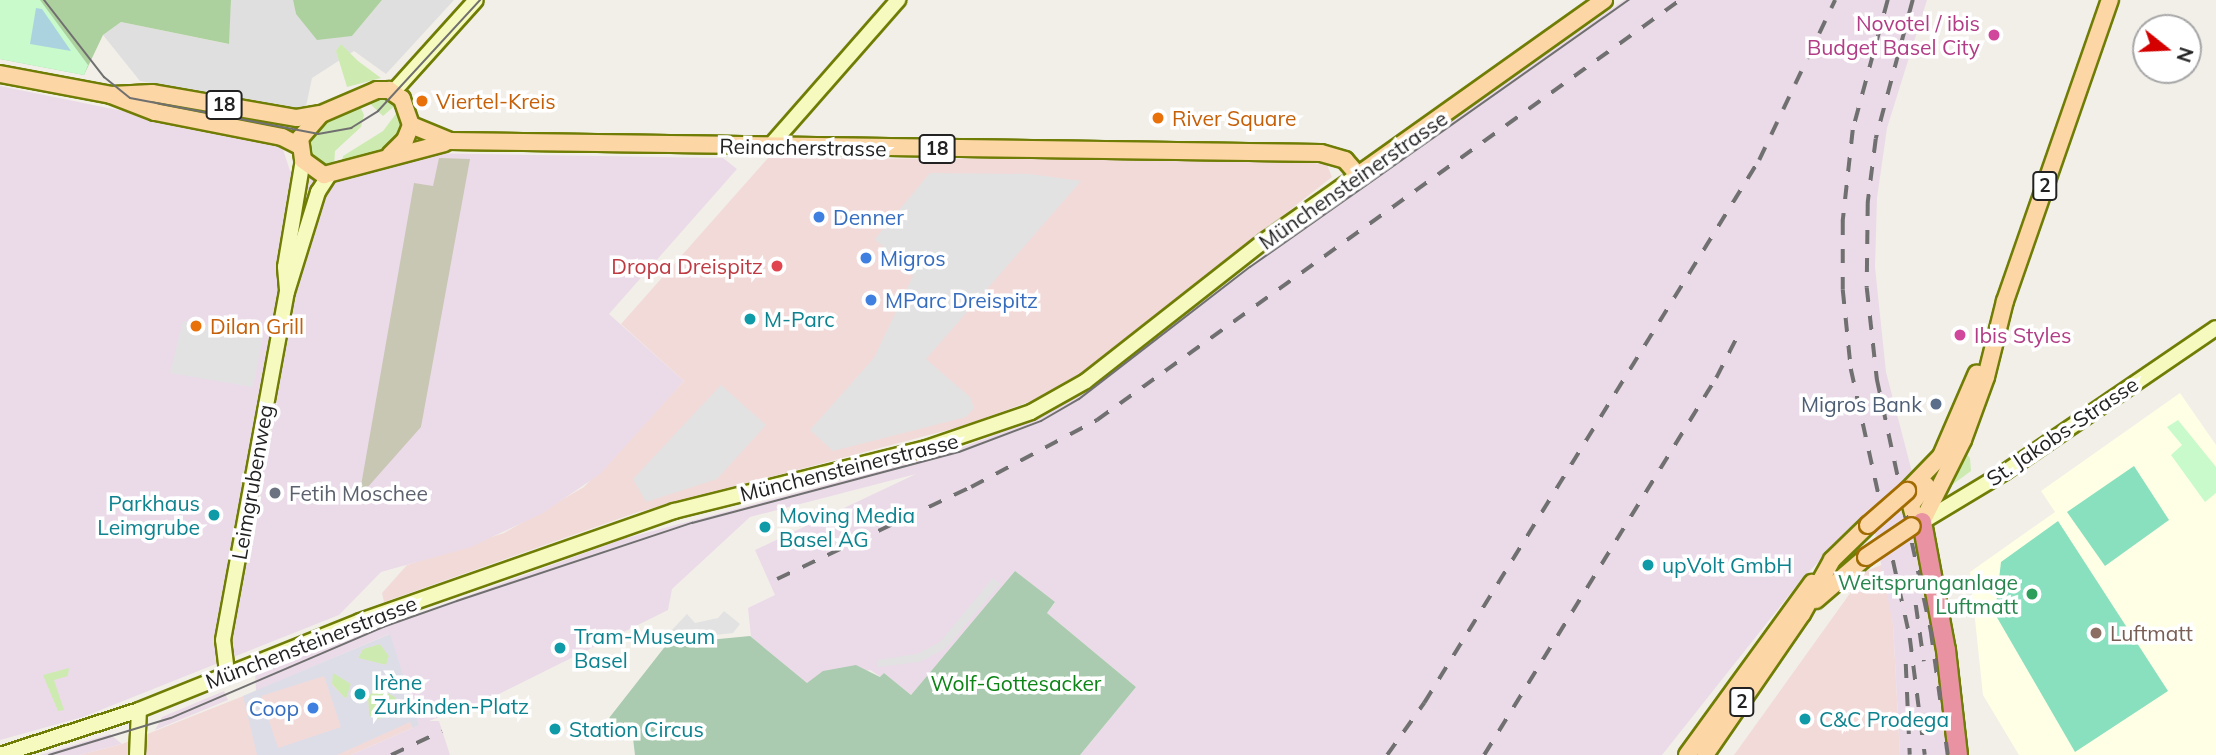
<!DOCTYPE html>
<html>
<head>
<meta charset="utf-8">
<style>
  body { margin:0 }
  #map { position:relative; width:2216px; height:755px; overflow:hidden; background:#f2efe9; font-family:Mulish,sans-serif }
  div>[style] { position:absolute }
  .residential>* { inset:0; background:#e0dfdf }
  .commercial>* { inset:0; background:#f2dad9 }
  .industrial>* { inset:0; background:#ebdbe8 }
  .education>* { inset:0; background:#ffffe5 }
  .construction>* { inset:0; background:#c7c7b4 }
  .grass>* { inset:0; background:#cdebb0 }
  .forest>* { inset:0; background:#add19e }
  .cemetery>* { inset:0; background:#aacbaf }
  .park>* { inset:0; background:#c8facc }
  .pitch>* { inset:0; background:#88e0be }
  .parking>* { inset:0; background:#e2e2e2 }
  .plaza>* { inset:0; background:#dddde8 }
  .water>* { inset:0; background:#aad3df }
  .roads { filter:drop-shadow(2px 0 #707d05) drop-shadow(-2px 0 #707d05) drop-shadow(0 2px #707d05) drop-shadow(0 -2px #707d05) }
  .secondary>* { height:14px; margin:-7px; padding:0 7px; transform-origin:7px; border-radius:7px; background:#f7fabf }
  .primary>* { height:16px; margin:-8px; padding:0 8px; transform-origin:8px; border-radius:8px; background:#fcd6a4 }
  .highway>* { height:18px; margin:-9px; padding:0 9px; transform-origin:9px; border-radius:9px; background:#e892a2 }
  .tram>* { height:2px; margin:-1px; padding:0 1px; transform-origin:1px; border-radius:1px; background:#707070 }
  .rail>* { height:3.5px; margin-top:-1.75px; transform-origin:0; background:repeating-linear-gradient(90deg,#707070 0 14px,transparent 0 28px) }
  .bridges { filter:drop-shadow(2px 0 #a06b00) drop-shadow(-2px 0 #a06b00) drop-shadow(0 2px #a06b00) drop-shadow(0 -2px #a06b00) }
  .primary-bridge>* { height:16px; margin:-8px; padding:0 8px; transform-origin:8px; border-radius:8px; background:#fcd6a4 }
  .dots>* { width:19px; height:19px; translate:-50% -50%; box-sizing:border-box; border:4px solid #fff; border-radius:50% }
  span { translate:-50% -50%; white-space:nowrap; text-align:center; line-height:1.15; -webkit-text-stroke:7px #fff; paint-order:stroke }
  .shield-label span { padding:2px 5px; background:#fff; border:2px solid; border-radius:5px; -webkit-text-stroke-width:0 }
  .shield-label { font-size:19px; color:#222; font-weight:700 }
  .hotel-label { font-size:21px; color:#b23c85 }
  .right { translate:-100% -50%; text-align:right }
  .left { translate:0 -50%; text-align:left }
  .food-label { font-size:21px; color:#c56008 }
  .street-label { font-size:21px; color:#222 }
  .shop-label { font-size:21px; color:#366cbe }
  .health-label { font-size:21px; color:#be3a42 }
  .culture-label { font-size:21px; color:#0d838f }
  .service-label { font-size:21px; color:#4e5e75 }
  .worship-label { font-size:21px; color:#5b616d }
  .leisure-label { font-size:21px; color:#27864d }
  .education-label { font-size:21px; color:#785e54 }
  .park-label { font-size:21px; color:#0c8416 }
  .north { position:absolute; left:2132px; top:14px; width:70px; height:70px; box-sizing:border-box; background:#fff; border:2px solid #a7a7a7; border-radius:50%; rotate:108deg; font-size:19px; font-weight:700; line-height:28px; text-align:center; color:#222 }
  .north::after { content:''; display:block; margin:auto; width:24px; height:32px; background:#d40000; clip-path:polygon(50% 0,100% 100%,50% 72%,0 100%) }
</style>
</head>
<body>
<div id="map">
  <div class="residential">
    <div style="clip-path:polygon(231px 0,293px 0,296px 14px,309px 26px,352px 36px,382px 0,454px 0,386px 74px,354px 51px,312px 78px,305px 111px,140px 81px,103px 35px,121px 22px,228px 44px)"></div>
  </div>
  <div class="commercial">
    <div style="clip-path:polygon(768px 158px,1295px 160px,1327px 165px,1332px 177px,1092px 366px,1034px 400px,963px 426px,638px 512px,384px 602px,382px 593px,407px 565px,504px 533px,584px 487px,684px 381px,621px 324px)"></div>
    <div style="clip-path:polygon(1884px 564px,1893px 624px,1900px 755px,1734px 755px,1866px 571px)"></div>
    <div style="clip-path:polygon(390px 634px,419px 725px,351px 755px,79px 755px,122px 744px,256px 691px)"></div>
  </div>
  <div class="industrial">
    <div style="clip-path:polygon(1624px 0,1927px 0,1887px 128px,1877px 198px,1875px 267px,1886px 372px,1912px 472px,1952px 755px,1900px 755px,1893px 624px,1870px 508px,1801px 580px,1662px 755px,1080px 755px,1136px 687px,1047px 613px,1055px 603px,1015px 571px,911px 695px,884px 673px,881px 677px,870px 670px,808px 684px,751px 637px,748px 608px,775px 595px,755px 550px,916px 474px,750px 517px,672px 589px,668px 610px,491px 698px,429px 721px,439px 721px,450px 755px,351px 755px,419px 725px,389px 634px,256px 691px,255px 673px,623px 539px,950px 452px,1042px 417px,1077px 397px,1343px 196px)"></div>
    <div style="clip-path:polygon(0 86px,281px 143px,290px 171px,330px 184px,420px 153px,723px 158px,737px 169px,609px 314px,684px 381px,600px 474px,543px 513px,471px 547px,381px 572px,339px 615px,83px 717px,0 740px)"></div>
    <div style="clip-path:polygon(224px 691px,228px 700px,155px 730px,162px 717px)"></div>
    <div style="clip-path:polygon(110px 734px,122px 744px,79px 755px,40px 755px)"></div>
  </div>
  <div class="education">
    <div style="clip-path:polygon(2180px 393px,2216px 445px,2216px 755px,2019px 755px,1983px 695px,1970px 572px,2055px 512px,2041px 491px)"></div>
  </div>
  <div class="construction">
    <div style="clip-path:polygon(439px 158px,470px 159px,421px 427px,359px 497px,414px 183px,433px 186px)"></div>
  </div>
  <div class="grass">
    <div style="clip-path:polygon(341px 44px,358px 61px,381px 78px,347px 87px,336px 51px)"></div>
    <div style="clip-path:polygon(385px 95px,398px 103px,383px 116px,365px 99px)"></div>
    <div style="clip-path:polygon(358px 102px,364px 115px,361px 127px,335px 151px,334px 166px,330px 170px,308px 157px,307px 137px,318px 124px)"></div>
    <div style="clip-path:polygon(398px 111px,405px 126px,393px 144px,341px 167px,343px 156px,383px 131px)"></div>
    <div style="clip-path:polygon(1963px 450px,1970px 458px,1971px 471px,1945px 490px)"></div>
    <div style="clip-path:polygon(380px 644px,389px 656px,386px 665px,358px 658px,363px 649px)"></div>
    <div style="clip-path:polygon(69px 668px,68px 676px,54px 680px,64px 710px,58px 711px,43px 675px)"></div>
    <div style="clip-path:polygon(334px 673px,351px 684px,346px 699px,332px 684px,330px 676px)"></div>
    <div style="clip-path:polygon(381px 689px,395px 697px,400px 713px,378px 719px,369px 716px,368px 698px,373px 690px)"></div>
  </div>
  <div class="forest">
    <div style="clip-path:polygon(0 0,231px 0,229px 44px,121px 22px,103px 35px,84px 75px,0 59px)"></div>
    <div style="clip-path:polygon(293px 0,382px 0,352px 36px,317px 40px,296px 14px)"></div>
  </div>
  <div class="cemetery">
    <div style="clip-path:polygon(1015px 571px,1055px 602px,1047px 613px,1136px 687px,1080px 755px,635px 755px,632px 730px,607px 732px,602px 727px,667px 644px,750px 636px,807px 683px,823px 671px,856px 665px,880px 677px,884px 673px,911px 695px)"></div>
  </div>
  <div class="park">
    <div style="clip-path:polygon(0 0,40px 0,88px 65px,84px 75px,0 59px)"></div>
    <div style="clip-path:polygon(2178px 420px,2216px 467px,2216px 493px,2205px 502px,2171px 455px,2182px 445px,2167px 427px)"></div>
  </div>
  <div class="pitch">
    <div style="clip-path:polygon(2134px 466px,2169px 520px,2105px 566px,2067px 512px)"></div>
    <div style="clip-path:polygon(2058px 521px,2168px 691px,2075px 752px,1995px 614px,2001px 562px)"></div>
  </div>
  <div class="parking">
    <div style="clip-path:polygon(930px 173px,1030px 174px,1081px 181px,926px 359px,970px 397px,974px 408px,966px 417px,833px 451px,810px 430px,874px 358px,913px 276px,875px 239px)"></div>
    <div style="clip-path:polygon(183px 321px,263px 336px,253px 387px,170px 373px)"></div>
    <div style="clip-path:polygon(721px 385px,766px 425px,717px 479px,646px 502px,633px 479px)"></div>
    <div style="clip-path:polygon(993px 578px,1000px 584px,946px 648px,920px 662px,878px 667px,877px 660px,917px 654px,940px 642px)"></div>
    <div style="clip-path:polygon(724px 611px,740px 624px,733px 633px,679px 639px,671px 631px,687px 614px,695px 623px,718px 618px)"></div>
  </div>
  <div class="plaza">
    <div style="clip-path:polygon(evenodd,390px 634px,419px 725px,413px 728px,410px 722px,337px 755px,257px 755px,243px 696px,390px 634px,380px 644px,389px 656px,386px 665px,358px 658px,363px 649px,380px 644px,390px 634px,333px 673px,351px 684px,346px 699px,332px 685px,333px 673px,390px 634px,324px 676px,341px 727px,278px 748px,261px 696px,324px 676px,390px 634px,381px 689px,395px 697px,400px 713px,378px 719px,369px 716px,368px 698px,373px 690px,381px 689px)"></div>
  </div>
  <div class="water">
    <div style="clip-path:polygon(36px 8px,42px 9px,71px 51px,30px 44px)"></div>
  </div>
  <div class="roads">
    <div class="secondary">
      <div style="left:394px;top:91px;width:122px;rotate:-48deg"></div>
      <div style="left:769px;top:147px;width:196px;rotate:-48.7deg"></div>
      <div style="left:287px;top:290px;width:23px;rotate:-95deg"></div>
      <div style="left:285px;top:267px;width:109px;rotate:-80.5deg"></div>
      <div style="left:1922px;top:522px;width:97px;rotate:-31.1deg"></div>
      <div style="left:2005px;top:472px;width:255px;rotate:-34.3deg"></div>
      <div style="left:227px;top:672px;width:32px;rotate:-97deg"></div>
      <div style="left:223px;top:640px;width:354px;rotate:-79.6deg"></div>
      <div style="left:287px;top:292px;width:105px;rotate:-72.8deg"></div>
      <div style="left:318px;top:192px;width:20px;rotate:-57deg"></div>
      <div style="left:0;top:755px;width:146px;rotate:-17.9deg"></div>
      <div style="left:139px;top:710px;width:238px;rotate:-21.9deg"></div>
      <div style="left:360px;top:621px;width:333px;rotate:-19.3deg"></div>
      <div style="left:674px;top:511px;width:260px;rotate:-14deg"></div>
      <div style="left:926px;top:448px;width:111px;rotate:-18.9deg"></div>
      <div style="left:1031px;top:412px;width:63px;rotate:-29.4deg"></div>
      <div style="left:1086px;top:381px;width:226px;rotate:-38.2deg"></div>
      <div style="left:1264px;top:241px;width:115px;rotate:-35.1deg"></div>
      <div style="left:137px;top:755px;width:45px;rotate:-87.5deg"></div>
    </div>
    <div class="primary">
      <div style="left:0;top:74px;width:113px;rotate:10.7deg"></div>
      <div style="left:111px;top:95px;width:47px;rotate:21.1deg"></div>
      <div style="left:155px;top:112px;width:129px;rotate:11.1deg"></div>
      <div style="left:282px;top:137px;width:20px;rotate:27deg"></div>
      <div style="left:111px;top:95px;width:41px;rotate:-2.8deg"></div>
      <div style="left:152px;top:93px;width:147px;rotate:9.8deg"></div>
      <div style="left:297px;top:118px;width:22px;rotate:-10deg"></div>
      <div style="left:411px;top:125px;width:42px;rotate:22.3deg"></div>
      <div style="left:450px;top:141px;width:871px;rotate:0.79deg"></div>
      <div style="left:1321px;top:153px;width:25px;rotate:16deg"></div>
      <div style="left:1345px;top:160px;width:20px;rotate:49deg"></div>
      <div style="left:1358px;top:175px;width:302px;rotate:-35.4deg"></div>
      <div style="left:390px;top:155px;width:21px;rotate:-45deg"></div>
      <div style="left:405px;top:140px;width:16px;rotate:-68deg"></div>
      <div style="left:411px;top:125px;width:28px;rotate:-109deg"></div>
      <div style="left:402px;top:99px;width:16px;rotate:-145deg"></div>
      <div style="left:389px;top:90px;width:12px;rotate:180deg"></div>
      <div style="left:377px;top:90px;width:61px;rotate:156.8deg"></div>
      <div style="left:321px;top:114px;width:32px;rotate:131deg"></div>
      <div style="left:300px;top:138px;width:22px;rotate:82deg"></div>
      <div style="left:303px;top:160px;width:26px;rotate:36deg"></div>
      <div style="left:324px;top:175px;width:125px;rotate:-14.8deg"></div>
      <div style="left:1907px;top:491px;width:49px;rotate:-45.8deg"></div>
      <div style="left:1941px;top:456px;width:90px;rotate:-66.6deg"></div>
      <div style="left:1916px;top:524px;width:20px;rotate:-105deg"></div>
      <div style="left:1911px;top:505px;width:25px;rotate:-53deg"></div>
      <div style="left:1912px;top:526px;width:11px;rotate:-22deg"></div>
      <div style="left:1922px;top:522px;width:92px;rotate:-63.4deg"></div>
      <div style="left:1963px;top:440px;width:67px;rotate:-69.9deg"></div>
      <div style="left:1986px;top:377px;width:78px;rotate:-76deg"></div>
      <div style="left:2005px;top:301px;width:319px;rotate:-70.8deg"></div>
      <div style="left:1816px;top:600px;width:66px;rotate:-40.7deg"></div>
      <div style="left:1687px;top:755px;width:213px;rotate:-54deg"></div>
      <div style="left:1705px;top:755px;width:171px;rotate:-55.5deg"></div>
      <div style="left:1802px;top:614px;width:62px;rotate:-60.9deg"></div>
      <div style="left:1832px;top:560px;width:50px;rotate:-44.2deg"></div>
    </div>
    <div class="highway">
      <div style="left:1922px;top:522px;width:130px;rotate:79.4deg"></div>
      <div style="left:1946px;top:650px;width:106px;rotate:83.5deg"></div>
    </div>
  </div>
  <div class="tram">
    <div style="left:44px;top:0;width:98px;rotate:52.1deg"></div>
    <div style="left:104px;top:77px;width:33px;rotate:39deg"></div>
    <div style="left:130px;top:98px;width:191px;rotate:10.8deg"></div>
    <div style="left:318px;top:134px;width:34px;rotate:-10deg"></div>
    <div style="left:351px;top:128px;width:32px;rotate:-32deg"></div>
    <div style="left:378px;top:111px;width:151px;rotate:-47.4deg"></div>
    <div style="left:49px;top:755px;width:127px;rotate:-16.9deg"></div>
    <div style="left:171px;top:718px;width:231px;rotate:-23.2deg"></div>
    <div style="left:383px;top:627px;width:78px;rotate:-19.4deg"></div>
    <div style="left:457px;top:601px;width:248px;rotate:-18.4deg"></div>
    <div style="left:692px;top:523px;width:276px;rotate:-14.9deg"></div>
    <div style="left:959px;top:452px;width:88px;rotate:-20.7deg"></div>
    <div style="left:1041px;top:421px;width:44px;rotate:-30.1deg"></div>
    <div style="left:1079px;top:399px;width:216px;rotate:-37.7deg"></div>
    <div style="left:1250px;top:267px;width:464px;rotate:-35.2deg"></div>
  </div>
  <div class="rail">
    <div style="left:1888px;top:0;width:135px;rotate:105.1deg"></div>
    <div style="left:1853px;top:130px;width:92px;rotate:96.3deg"></div>
    <div style="left:1843px;top:221px;width:69px;rotate:90deg"></div>
    <div style="left:1843px;top:290px;width:79px;rotate:84.2deg"></div>
    <div style="left:1851px;top:369px;width:275px;rotate:77.6deg"></div>
    <div style="left:1910px;top:638px;width:118px;rotate:82.7deg"></div>
    <div style="left:1913px;top:0;width:144px;rotate:104.9deg"></div>
    <div style="left:1876px;top:139px;width:64px;rotate:97.2deg"></div>
    <div style="left:1868px;top:202px;width:86px;rotate:90.7deg"></div>
    <div style="left:1867px;top:288px;width:92px;rotate:83.7deg"></div>
    <div style="left:1877px;top:379px;width:258px;rotate:77.9deg"></div>
    <div style="left:1931px;top:631px;width:125px;rotate:82.2deg"></div>
    <div style="left:777px;top:579px;width:215px;rotate:-25.4deg"></div>
    <div style="left:971px;top:487px;width:143px;rotate:-28deg"></div>
    <div style="left:1097px;top:420px;width:719px;rotate:-35.77deg"></div>
    <div style="left:1916px;top:605px;width:57px;rotate:81.9deg"></div>
    <div style="left:1906px;top:664px;width:91px;rotate:87.5deg"></div>
    <div style="left:391px;top:755px;width:56px;rotate:-25.2deg"></div>
    <div style="left:1387px;top:755px;width:64px;rotate:-54.6deg"></div>
    <div style="left:1424px;top:703px;width:638px;rotate:-58.33deg"></div>
    <div style="left:1759px;top:160px;width:177px;rotate:-64.6deg"></div>
    <div style="left:1484px;top:755px;width:443px;rotate:-58.4deg"></div>
    <div style="left:1716px;top:378px;width:53px;rotate:-62.9deg"></div>
  </div>
  <div class="bridges">
    <div class="primary-bridge">
      <div style="left:1868px;top:525px;width:52px;rotate:-41.1deg"></div>
      <div style="left:1866px;top:557px;width:55px;rotate:-34deg"></div>
    </div>
  </div>
  <div class="dots">
    <div style="left:1994px;top:35px;background:#d1479c"></div>
    <div style="left:422px;top:101px;background:#e8710a"></div>
    <div style="left:1158px;top:118px;background:#e8710a"></div>
    <div style="left:819px;top:217px;background:#3f7fe0"></div>
    <div style="left:866px;top:258px;background:#3f7fe0"></div>
    <div style="left:777px;top:266px;background:#e0444e"></div>
    <div style="left:871px;top:300px;background:#3f7fe0"></div>
    <div style="left:750px;top:319px;background:#0f9aa8"></div>
    <div style="left:196px;top:326px;background:#e8710a"></div>
    <div style="left:1960px;top:335px;background:#d1479c"></div>
    <div style="left:1936px;top:404px;background:#5c6f8a"></div>
    <div style="left:275px;top:493px;background:#6b7280"></div>
    <div style="left:214px;top:515px;background:#0f9aa8"></div>
    <div style="left:765px;top:527px;background:#0f9aa8"></div>
    <div style="left:1648px;top:565px;background:#0f9aa8"></div>
    <div style="left:2032px;top:594px;background:#2e9e5b"></div>
    <div style="left:2096px;top:633px;background:#8d6e63"></div>
    <div style="left:560px;top:648px;background:#0f9aa8"></div>
    <div style="left:360px;top:694px;background:#0f9aa8"></div>
    <div style="left:313px;top:708px;background:#3f7fe0"></div>
    <div style="left:1805px;top:719px;background:#0f9aa8"></div>
    <div style="left:555px;top:729px;background:#0f9aa8"></div>
  </div>
  <div class="shield-label">
    <span style="left:224px;top:105px">18</span>
    <span style="left:937px;top:149px">18</span>
    <span style="left:2045px;top:186px">2</span>
    <span style="left:1742px;top:702px">2</span>
  </div>
  <div class="hotel-label">
    <span class="right" style="left:1980px;top:35px">Novotel / ibis<br>Budget Basel City</span>
    <span class="left" style="left:1974px;top:335px">Ibis Styles</span>
  </div>
  <div class="food-label">
    <span class="left" style="left:436px;top:101px">Viertel-Kreis</span>
    <span class="left" style="left:1172px;top:118px">River Square</span>
    <span class="left" style="left:210px;top:326px">Dilan Grill</span>
  </div>
  <div class="street-label">
    <span style="left:803px;top:147px;rotate:1deg">Reinacherstrasse</span>
    <span style="left:1353px;top:180px;rotate:-35deg">Münchensteinerstrasse</span>
    <span style="left:2062px;top:431px;rotate:-34deg">St. Jakobs-Strasse</span>
    <span style="left:849px;top:467px;rotate:-14deg">Münchensteinerstrasse</span>
    <span style="left:252px;top:482px;rotate:-80deg">Leimgrubenweg</span>
    <span style="left:311px;top:642px;rotate:-21deg">Münchensteinerstrasse</span>
  </div>
  <div class="shop-label">
    <span class="left" style="left:833px;top:217px">Denner</span>
    <span class="left" style="left:880px;top:258px">Migros</span>
    <span class="left" style="left:885px;top:300px">MParc Dreispitz</span>
    <span class="right" style="left:299px;top:708px">Coop</span>
  </div>
  <div class="health-label">
    <span class="right" style="left:763px;top:266px">Dropa Dreispitz</span>
  </div>
  <div class="culture-label">
    <span class="left" style="left:764px;top:319px">M-Parc</span>
    <span class="right" style="left:200px;top:515px">Parkhaus<br>Leimgrube</span>
    <span class="left" style="left:779px;top:527px">Moving Media<br>Basel AG</span>
    <span class="left" style="left:1662px;top:565px">upVolt GmbH</span>
    <span class="left" style="left:574px;top:648px">Tram-Museum<br>Basel</span>
    <span class="left" style="left:374px;top:694px">Irène<br>Zurkinden-Platz</span>
    <span class="left" style="left:1819px;top:719px">C&amp;C Prodega</span>
    <span class="left" style="left:569px;top:729px">Station Circus</span>
  </div>
  <div class="service-label">
    <span class="right" style="left:1922px;top:404px">Migros Bank</span>
  </div>
  <div class="worship-label">
    <span class="left" style="left:289px;top:493px">Fetih Moschee</span>
  </div>
  <div class="leisure-label">
    <span class="right" style="left:2018px;top:594px">Weitsprunganlage<br>Luftmatt</span>
  </div>
  <div class="education-label">
    <span class="left" style="left:2110px;top:633px">Luftmatt</span>
  </div>
  <div class="park-label">
    <span style="left:1016px;top:683px">Wolf-Gottesacker</span>
  </div>
  <div class="north">N</div>
</div>
</body>
</html>
